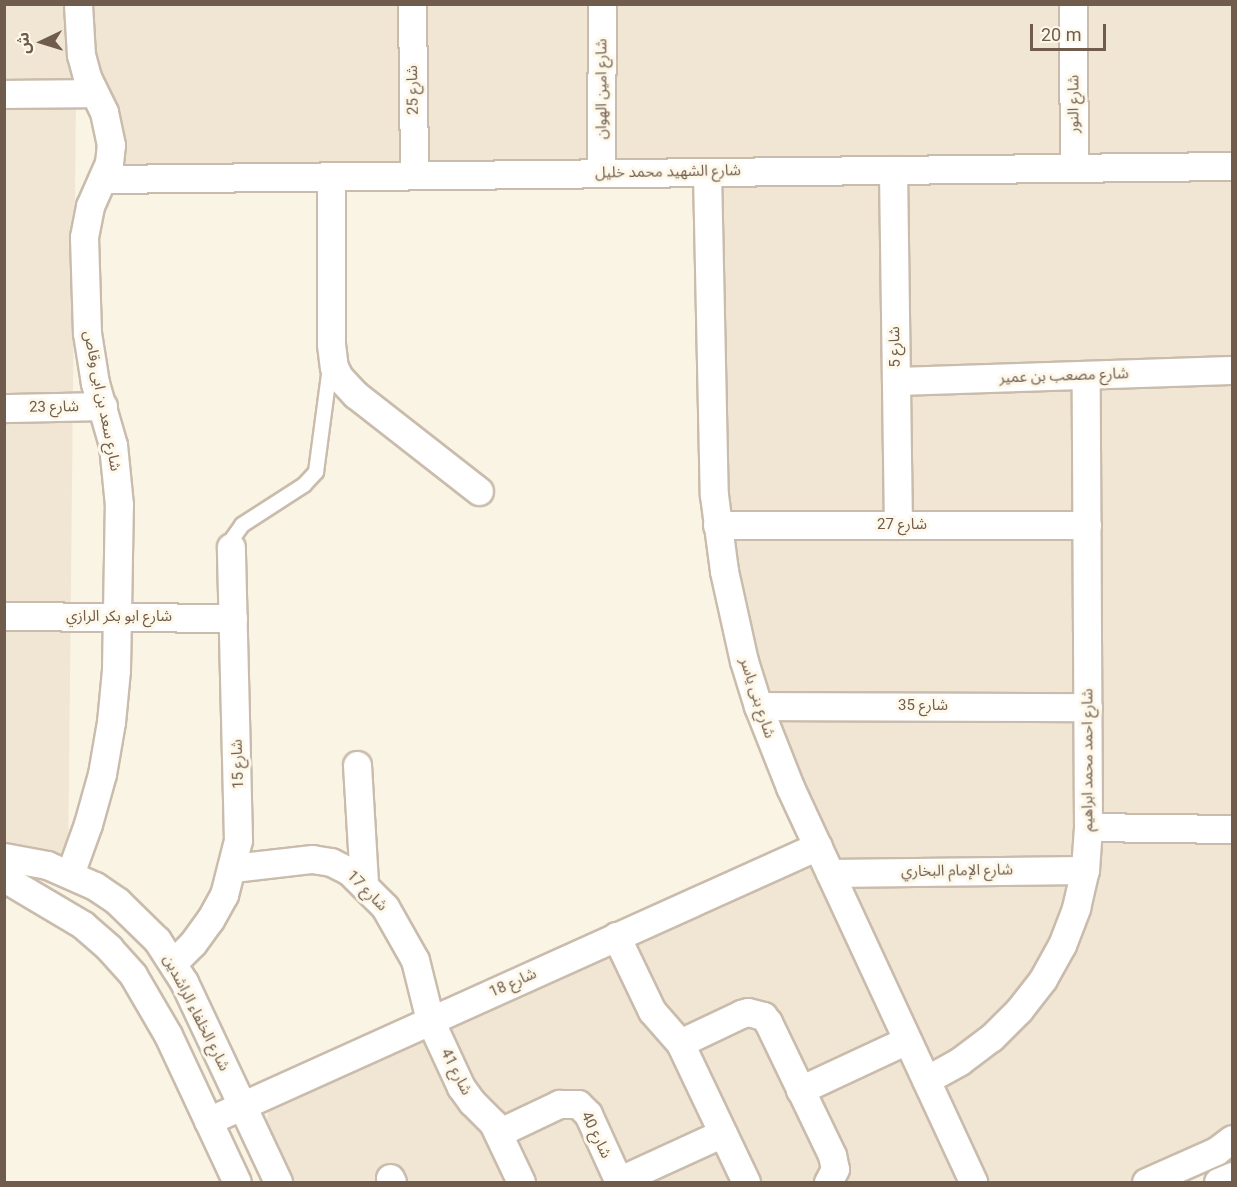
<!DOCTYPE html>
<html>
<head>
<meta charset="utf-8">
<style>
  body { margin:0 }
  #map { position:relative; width:1237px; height:1187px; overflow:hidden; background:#faf4e4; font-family:Roboto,"Noto Sans Arabic",sans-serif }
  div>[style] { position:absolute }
  .residential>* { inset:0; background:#f1e6d3 }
  .roads { filter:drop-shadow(2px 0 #cabcac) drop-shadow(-2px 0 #cabcac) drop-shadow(0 2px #cabcac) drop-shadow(0 -2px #cabcac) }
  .lane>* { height:14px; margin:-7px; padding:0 7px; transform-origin:7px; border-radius:7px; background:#fff }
  .street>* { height:27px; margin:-13.5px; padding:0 13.5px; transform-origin:13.5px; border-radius:13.5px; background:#fff }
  span { translate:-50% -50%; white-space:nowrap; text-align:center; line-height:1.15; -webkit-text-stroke:6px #fdf8ea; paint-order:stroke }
  .street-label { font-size:15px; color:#705c4c }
  .frame { position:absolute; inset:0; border:6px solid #705c4c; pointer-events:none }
  .north { position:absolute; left:12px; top:12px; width:60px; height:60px; -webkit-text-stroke:4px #fdf8ea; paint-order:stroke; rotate:266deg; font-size:16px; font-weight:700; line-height:24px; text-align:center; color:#705c4c }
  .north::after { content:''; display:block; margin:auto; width:21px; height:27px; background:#705c4c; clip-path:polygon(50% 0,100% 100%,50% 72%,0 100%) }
  .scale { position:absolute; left:1030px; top:24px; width:76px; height:27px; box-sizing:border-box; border:3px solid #705c4c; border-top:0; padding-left:8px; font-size:18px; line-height:21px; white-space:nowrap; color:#705c4c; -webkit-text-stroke:4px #fdf8ea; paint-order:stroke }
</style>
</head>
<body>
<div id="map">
  <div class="residential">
    <div style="clip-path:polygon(5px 5px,77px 5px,68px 869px,5px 861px)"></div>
    <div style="clip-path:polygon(79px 5px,1232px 5px,1232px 1136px,1141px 1182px,973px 1182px,790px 784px,734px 611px,707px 172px,105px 178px)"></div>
    <div style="clip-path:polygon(802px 865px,814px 870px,822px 881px,958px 1182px,292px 1182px,266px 1125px,269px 1107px)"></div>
  </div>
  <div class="roads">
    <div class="lane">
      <div style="left:231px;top:547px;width:9px;rotate:-77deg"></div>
      <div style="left:233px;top:538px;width:16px;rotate:-55deg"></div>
      <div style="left:242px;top:525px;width:74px;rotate:-32.8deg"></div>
      <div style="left:304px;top:485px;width:18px;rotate:-47deg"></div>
      <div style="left:316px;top:472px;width:106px;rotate:-82.4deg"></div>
    </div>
    <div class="street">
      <div style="left:412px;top:4px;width:171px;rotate:89.3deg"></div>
      <div style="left:1073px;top:4px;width:164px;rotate:89.7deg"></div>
      <div style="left:4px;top:94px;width:90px;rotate:-0.6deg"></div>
      <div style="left:893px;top:170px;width:355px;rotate:89.2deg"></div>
      <div style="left:707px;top:172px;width:323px;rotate:88.8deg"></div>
      <div style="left:714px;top:495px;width:77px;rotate:82.5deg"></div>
      <div style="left:724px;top:571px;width:92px;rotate:77.5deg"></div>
      <div style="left:744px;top:661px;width:47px;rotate:72.7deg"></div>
      <div style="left:758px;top:706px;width:87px;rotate:68.4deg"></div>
      <div style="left:790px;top:787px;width:435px;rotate:65.1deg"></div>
      <div style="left:601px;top:173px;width:169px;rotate:-89.7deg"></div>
      <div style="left:331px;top:176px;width:168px;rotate:90deg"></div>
      <div style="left:331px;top:344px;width:23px;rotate:83deg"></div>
      <div style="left:334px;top:367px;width:11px;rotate:63deg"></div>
      <div style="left:339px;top:377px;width:25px;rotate:47deg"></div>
      <div style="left:356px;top:395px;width:156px;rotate:38deg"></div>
      <div style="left:104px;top:179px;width:1128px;rotate:-0.66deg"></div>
      <div style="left:896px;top:381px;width:336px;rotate:-1.9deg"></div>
      <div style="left:4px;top:408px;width:99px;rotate:-1.2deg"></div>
      <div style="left:717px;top:525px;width:370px"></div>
      <div style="left:4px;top:616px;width:229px;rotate:0.5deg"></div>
      <div style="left:758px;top:706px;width:330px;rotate:0.2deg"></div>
      <div style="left:357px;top:765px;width:119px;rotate:86.6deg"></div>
      <div style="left:1088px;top:827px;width:144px;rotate:0.8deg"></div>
      <div style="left:4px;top:857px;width:44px;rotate:10.5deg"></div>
      <div style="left:47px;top:865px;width:52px;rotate:23.6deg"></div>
      <div style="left:95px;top:886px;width:27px;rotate:34deg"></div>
      <div style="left:117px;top:901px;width:56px;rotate:44.3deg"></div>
      <div style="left:157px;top:940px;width:50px;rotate:57.3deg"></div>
      <div style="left:184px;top:982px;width:221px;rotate:64.8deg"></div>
      <div style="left:233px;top:868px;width:80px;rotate:-6.5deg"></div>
      <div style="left:312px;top:859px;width:19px;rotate:9deg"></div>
      <div style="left:331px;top:862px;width:20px;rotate:27deg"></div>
      <div style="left:349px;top:871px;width:51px;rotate:45deg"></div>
      <div style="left:385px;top:907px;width:61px;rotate:60.5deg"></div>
      <div style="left:415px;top:960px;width:62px;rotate:76deg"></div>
      <div style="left:430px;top:1020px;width:74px;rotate:65.2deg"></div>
      <div style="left:461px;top:1087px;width:19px;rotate:54deg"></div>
      <div style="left:472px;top:1102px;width:30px;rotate:45deg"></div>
      <div style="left:493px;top:1123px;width:65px;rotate:64.6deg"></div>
      <div style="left:830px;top:873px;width:255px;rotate:-0.7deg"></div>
      <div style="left:70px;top:874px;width:53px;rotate:-70.2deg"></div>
      <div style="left:88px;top:824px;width:52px;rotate:-74.4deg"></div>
      <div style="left:102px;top:774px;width:53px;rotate:-80.2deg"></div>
      <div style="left:111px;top:722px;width:52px;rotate:-84.5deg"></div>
      <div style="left:116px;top:670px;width:165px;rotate:-89deg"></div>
      <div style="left:119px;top:505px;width:60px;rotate:-95.7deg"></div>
      <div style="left:113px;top:445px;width:65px;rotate:-106.2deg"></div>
      <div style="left:95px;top:383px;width:51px;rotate:-99.1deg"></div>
      <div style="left:87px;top:333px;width:96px;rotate:-91.8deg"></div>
      <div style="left:84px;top:237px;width:32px;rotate:-79deg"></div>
      <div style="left:90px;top:206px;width:47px;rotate:-66.2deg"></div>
      <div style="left:109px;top:163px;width:18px;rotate:-84deg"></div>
      <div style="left:111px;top:145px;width:34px;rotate:-102deg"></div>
      <div style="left:104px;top:112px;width:39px;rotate:-116deg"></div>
      <div style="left:87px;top:77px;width:23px;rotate:-105deg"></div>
      <div style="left:81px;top:55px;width:51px;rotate:-93.4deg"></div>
      <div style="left:4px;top:878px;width:92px;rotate:30.7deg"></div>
      <div style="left:83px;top:925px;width:35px;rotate:41deg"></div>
      <div style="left:109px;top:948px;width:36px;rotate:48deg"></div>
      <div style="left:133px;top:975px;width:69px;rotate:59.7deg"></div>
      <div style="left:168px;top:1035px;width:162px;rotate:64.9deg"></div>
      <div style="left:616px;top:936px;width:83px;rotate:64.4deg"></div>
      <div style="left:652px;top:1011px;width:43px;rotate:48.8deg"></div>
      <div style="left:680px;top:1043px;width:154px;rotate:64.6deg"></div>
      <div style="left:173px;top:963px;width:28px;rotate:-45deg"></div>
      <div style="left:193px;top:943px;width:29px;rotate:-54deg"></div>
      <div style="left:210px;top:920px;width:29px;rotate:-61deg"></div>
      <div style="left:224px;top:895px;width:57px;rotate:-75.7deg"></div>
      <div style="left:238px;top:840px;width:293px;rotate:-91.4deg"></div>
      <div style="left:680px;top:1043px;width:68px;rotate:-25.4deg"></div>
      <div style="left:741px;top:1014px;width:7px;rotate:-16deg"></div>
      <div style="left:748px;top:1012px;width:16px;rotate:15deg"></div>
      <div style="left:763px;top:1016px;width:8px;rotate:50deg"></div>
      <div style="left:768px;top:1022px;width:148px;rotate:64.3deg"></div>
      <div style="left:832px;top:1155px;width:14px;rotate:78deg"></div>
      <div style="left:835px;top:1169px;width:15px;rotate:118deg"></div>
      <div style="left:926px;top:1080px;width:39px;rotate:-29deg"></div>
      <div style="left:960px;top:1061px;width:39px;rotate:-37deg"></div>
      <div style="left:991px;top:1038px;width:40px;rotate:-45deg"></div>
      <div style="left:1019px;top:1010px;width:39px;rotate:-52deg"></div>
      <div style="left:1043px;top:979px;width:39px;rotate:-61deg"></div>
      <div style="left:1062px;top:945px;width:40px;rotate:-69deg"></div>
      <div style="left:1076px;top:908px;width:39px;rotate:-77deg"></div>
      <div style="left:1085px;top:870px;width:43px;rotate:-86deg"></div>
      <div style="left:1088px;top:827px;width:452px;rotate:-90.3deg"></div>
      <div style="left:800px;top:1090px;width:118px;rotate:-25deg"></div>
      <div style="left:208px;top:1121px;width:669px;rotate:-24.27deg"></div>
      <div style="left:498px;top:1133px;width:68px;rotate:-25.4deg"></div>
      <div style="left:559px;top:1104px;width:19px"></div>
      <div style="left:578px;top:1104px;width:14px;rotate:45deg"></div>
      <div style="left:588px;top:1114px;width:75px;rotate:65.5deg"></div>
      <div style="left:390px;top:1178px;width:4px;rotate:63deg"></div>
      <div style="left:618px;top:1181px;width:115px;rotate:-24.6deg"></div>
      <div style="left:1146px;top:1182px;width:77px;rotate:-23.9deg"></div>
      <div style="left:1216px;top:1151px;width:20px;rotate:-37deg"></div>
      <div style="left:1218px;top:1182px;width:15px;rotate:-23deg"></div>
    </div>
  </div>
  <div class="street-label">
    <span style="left:602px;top:89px;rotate:-90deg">شارع امين الهوان</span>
    <span style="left:413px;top:90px;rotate:-91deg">شارع 25</span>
    <span style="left:1074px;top:104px;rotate:-90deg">شارع النور</span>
    <span style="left:668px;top:172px;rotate:-1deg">شارع الشهيد محمد خليل</span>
    <span style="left:895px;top:347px;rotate:-91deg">شارع 5</span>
    <span style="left:1064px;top:376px;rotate:-2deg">شارع مصعب بن عمير</span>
    <span style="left:102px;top:401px;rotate:79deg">شارع سعد بن ابى وقاص</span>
    <span style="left:54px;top:407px;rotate:-1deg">شارع 23</span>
    <span style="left:902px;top:525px">شارع 27</span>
    <span style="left:119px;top:617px">شارع ابو بكر الرازي</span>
    <span style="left:757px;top:698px;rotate:72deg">شارع بنى ياسر</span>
    <span style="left:923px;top:706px">شارع 35</span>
    <span style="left:1088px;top:760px;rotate:-90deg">شارع احمد محمد ابراهيم</span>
    <span style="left:238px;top:764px;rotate:-92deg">شارع 15</span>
    <span style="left:957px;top:871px;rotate:-1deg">شارع الإمام البخاري</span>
    <span style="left:367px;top:891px;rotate:45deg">شارع 17</span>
    <span style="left:513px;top:983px;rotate:-24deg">شارع 18</span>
    <span style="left:196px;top:1013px;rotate:63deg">شارع الخلفاء الراشدين</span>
    <span style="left:456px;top:1072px;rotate:63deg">شارع 41</span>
    <span style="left:596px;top:1135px;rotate:64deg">شارع 40</span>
  </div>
  <div class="frame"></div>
  <div class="north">ش</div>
  <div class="scale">20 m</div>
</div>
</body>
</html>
